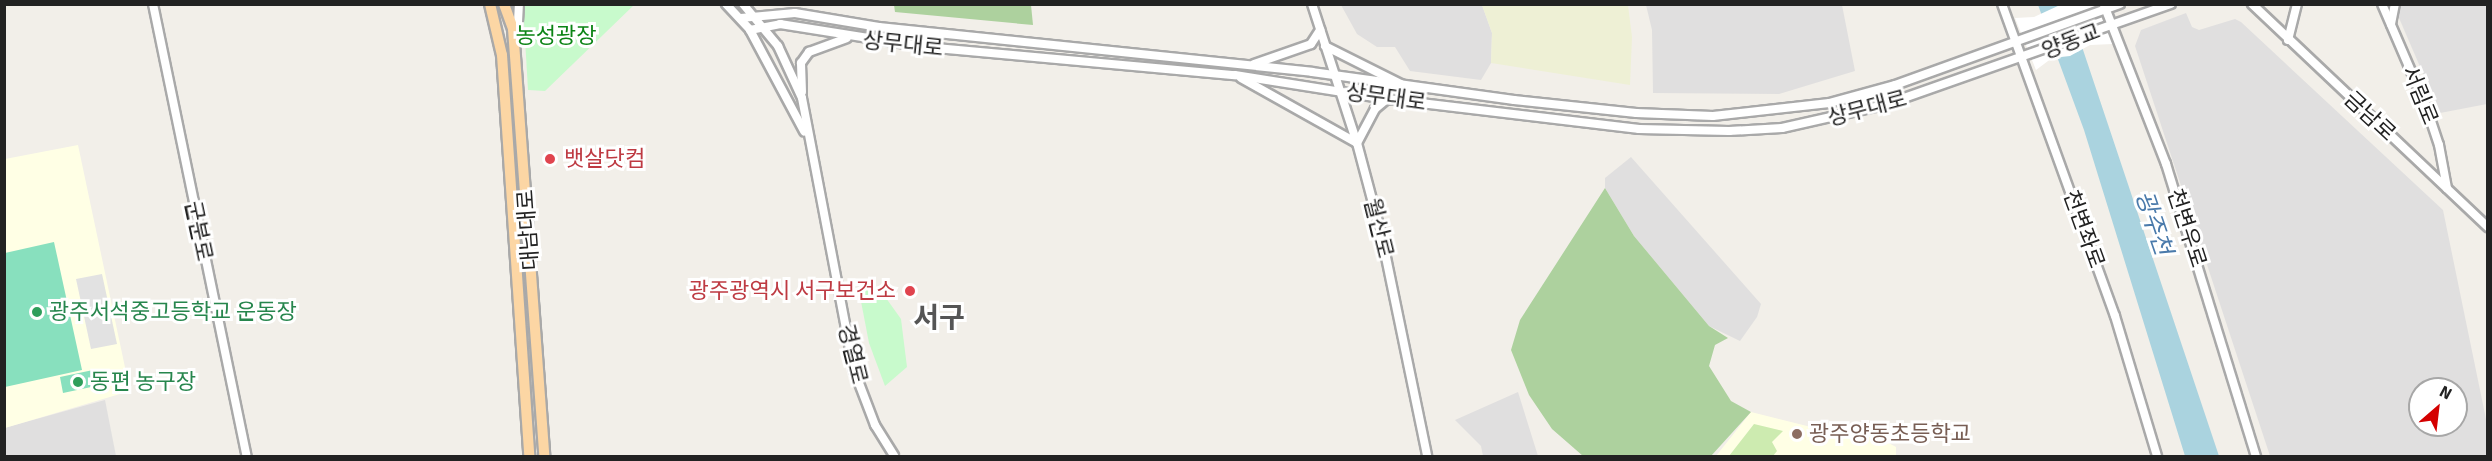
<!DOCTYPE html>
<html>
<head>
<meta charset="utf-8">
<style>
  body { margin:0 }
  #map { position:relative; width:2492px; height:461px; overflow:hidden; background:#f2efe9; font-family:Signika,"Noto Sans KR",sans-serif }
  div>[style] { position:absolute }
  .residential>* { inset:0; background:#e0dfdf }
  .education>* { inset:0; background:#ffffe5 }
  .farmland>* { inset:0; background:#eef0d5 }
  .grass>* { inset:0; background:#cdebb0 }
  .forest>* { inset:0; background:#add19e }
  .park>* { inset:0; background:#c8facc }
  .pitch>* { inset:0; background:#88e0be }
  .parking>* { inset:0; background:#e2e2e2 }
  .water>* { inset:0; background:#aad3df }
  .pier>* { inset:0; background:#fff }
  .roads { filter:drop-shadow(2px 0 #a9a9a9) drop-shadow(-2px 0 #a9a9a9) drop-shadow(0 2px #a9a9a9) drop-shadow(0 -2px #a9a9a9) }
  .tertiary>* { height:8px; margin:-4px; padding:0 4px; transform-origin:4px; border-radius:4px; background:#fff }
  .primary>* { height:10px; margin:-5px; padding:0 5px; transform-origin:5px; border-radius:5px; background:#fcd6a4 }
  .dots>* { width:16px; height:16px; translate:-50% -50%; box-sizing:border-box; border:3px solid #fff; border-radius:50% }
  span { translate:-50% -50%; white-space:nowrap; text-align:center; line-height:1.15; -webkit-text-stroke:6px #fff; paint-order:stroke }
  .park-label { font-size:22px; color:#0c8416 }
  .street-label { font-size:22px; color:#222 }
  .health-label { font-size:22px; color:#be3a42 }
  .left { translate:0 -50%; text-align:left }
  .right { translate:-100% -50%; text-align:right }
  .leisure-label { font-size:22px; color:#27864d }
  .education-label { font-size:22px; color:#785e54 }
  .water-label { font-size:24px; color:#4a7aab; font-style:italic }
  .district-label { font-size:28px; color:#555; font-weight:700 }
  .frame { position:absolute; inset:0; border:6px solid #222; pointer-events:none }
  .north { position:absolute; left:2408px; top:377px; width:60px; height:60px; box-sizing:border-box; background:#fff; border:2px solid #a7a7a7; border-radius:50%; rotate:28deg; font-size:16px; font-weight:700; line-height:24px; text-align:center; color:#222 }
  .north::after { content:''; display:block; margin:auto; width:21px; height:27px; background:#d40000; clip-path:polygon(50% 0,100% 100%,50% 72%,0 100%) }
</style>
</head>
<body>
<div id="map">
  <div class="residential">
    <div style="clip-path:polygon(1341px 5px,1482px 5px,1492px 33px,1491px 63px,1481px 80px,1410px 71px,1395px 47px,1377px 47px,1357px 34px)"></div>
    <div style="clip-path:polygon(1646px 5px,1842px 5px,1855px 71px,1779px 94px,1653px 93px,1652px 30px)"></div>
    <div style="clip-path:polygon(2398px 5px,2487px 5px,2487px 104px,2440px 113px,2396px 11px)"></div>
    <div style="clip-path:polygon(evenodd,2186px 13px,2192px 27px,2199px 30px,2235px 19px,2241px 22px,2443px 210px,2487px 424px,2487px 456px,2270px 456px,2135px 46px,2141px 30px,2186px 13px,2420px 389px,2456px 389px,2456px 425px,2420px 425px,2420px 389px)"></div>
    <div style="clip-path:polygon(1631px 157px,1761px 304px,1757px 317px,1740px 341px,1709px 326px,1634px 236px,1605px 188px,1605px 178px)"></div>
    <div style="clip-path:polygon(1518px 392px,1538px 456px,1483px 456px,1481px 446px,1455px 420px)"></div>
    <div style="clip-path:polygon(105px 400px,116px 456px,5px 456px,4px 428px)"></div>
  </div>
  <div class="education">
    <div style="clip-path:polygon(78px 145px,130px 391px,5px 428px,5px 159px)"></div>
    <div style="clip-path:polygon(1751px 412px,1811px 427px,1824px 422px,1885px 441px,1896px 447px,1896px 456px,1716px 456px)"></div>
  </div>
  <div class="farmland">
    <div style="clip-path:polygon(1482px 5px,1628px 5px,1632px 37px,1630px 85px,1491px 63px,1492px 33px)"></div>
  </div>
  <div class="grass">
    <div style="clip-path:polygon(1754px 424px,1783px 431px,1772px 442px,1777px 451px,1773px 456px,1729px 456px)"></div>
  </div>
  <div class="forest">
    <div style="clip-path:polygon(894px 5px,1031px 5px,1033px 25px,895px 12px)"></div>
    <div style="clip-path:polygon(1605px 188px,1634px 236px,1709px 326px,1728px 338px,1715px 345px,1709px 366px,1731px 401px,1751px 412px,1711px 456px,1583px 456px,1552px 429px,1529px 395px,1511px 350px,1520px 320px)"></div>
  </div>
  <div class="park">
    <div style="clip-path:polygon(523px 5px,523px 4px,634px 5px,545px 91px,528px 90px)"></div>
    <div style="clip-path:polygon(867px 289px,886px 298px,901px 319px,907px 367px,885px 386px,869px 343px,859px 291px)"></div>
  </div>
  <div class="pitch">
    <div style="clip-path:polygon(54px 242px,82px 370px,5px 387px,5px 253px)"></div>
    <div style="clip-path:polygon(93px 370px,96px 386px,63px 393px,60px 377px)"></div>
  </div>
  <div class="parking">
    <div style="clip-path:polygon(102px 274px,117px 344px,91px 349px,76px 279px)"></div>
  </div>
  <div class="water">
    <div style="clip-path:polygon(2038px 5px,2068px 5px,2219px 456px,2185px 456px,2084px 130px)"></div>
  </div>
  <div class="pier">
    <div style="clip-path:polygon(2060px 5px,2096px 5px,2113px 44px,2090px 45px,2070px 56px,2052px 58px,2036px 70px,2015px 18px,2034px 17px)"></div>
  </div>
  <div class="roads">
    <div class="tertiary">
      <div style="left:153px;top:4px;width:462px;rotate:78.3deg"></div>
      <div style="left:726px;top:4px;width:35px;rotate:47deg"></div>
      <div style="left:750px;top:30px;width:115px;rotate:61.9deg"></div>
      <div style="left:743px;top:4px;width:55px;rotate:50.2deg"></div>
      <div style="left:778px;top:46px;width:57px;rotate:65.2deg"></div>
      <div style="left:802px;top:98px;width:277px;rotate:79.2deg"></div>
      <div style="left:854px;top:370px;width:59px;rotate:69.1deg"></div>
      <div style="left:875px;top:425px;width:36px;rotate:58deg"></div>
      <div style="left:1312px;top:4px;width:146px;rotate:72.1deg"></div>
      <div style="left:1357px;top:143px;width:93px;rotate:75.1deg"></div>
      <div style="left:1381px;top:233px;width:228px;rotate:78.3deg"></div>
      <div style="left:2002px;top:4px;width:332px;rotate:70.1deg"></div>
      <div style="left:2115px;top:316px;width:146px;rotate:73.3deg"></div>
      <div style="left:2252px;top:4px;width:325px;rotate:43.4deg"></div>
      <div style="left:2382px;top:4px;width:111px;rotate:66.7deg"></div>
      <div style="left:2426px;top:106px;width:41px;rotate:71.6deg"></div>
      <div style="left:2439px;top:145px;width:44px;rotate:79.5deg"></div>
      <div style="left:2104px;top:5px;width:171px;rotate:68.7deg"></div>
      <div style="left:2166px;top:164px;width:306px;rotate:72.9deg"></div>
      <div style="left:741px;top:18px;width:54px;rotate:-5.3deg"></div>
      <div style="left:795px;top:13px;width:85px;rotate:9.5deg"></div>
      <div style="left:879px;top:27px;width:435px;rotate:5.9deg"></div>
      <div style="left:1312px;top:72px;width:204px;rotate:7.9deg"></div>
      <div style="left:1514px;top:100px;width:123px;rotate:6.1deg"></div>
      <div style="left:1636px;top:113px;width:77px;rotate:2.2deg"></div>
      <div style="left:1713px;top:116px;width:117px;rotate:-6.4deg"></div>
      <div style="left:1829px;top:103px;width:68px;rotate:-15.3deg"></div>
      <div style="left:1895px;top:85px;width:239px;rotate:-19.8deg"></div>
      <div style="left:2391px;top:24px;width:20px;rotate:-79deg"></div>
      <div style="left:750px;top:30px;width:31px;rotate:-11deg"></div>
      <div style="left:780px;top:24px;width:147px;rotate:9deg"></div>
      <div style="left:925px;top:47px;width:311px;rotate:5.2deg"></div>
      <div style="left:1235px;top:75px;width:154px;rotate:9deg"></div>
      <div style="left:1387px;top:99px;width:254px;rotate:6.8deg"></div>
      <div style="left:1639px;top:129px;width:90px;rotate:1.3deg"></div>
      <div style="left:1729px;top:131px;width:53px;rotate:-3.2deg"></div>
      <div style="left:1782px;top:128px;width:105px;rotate:-12.7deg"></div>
      <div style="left:1884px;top:105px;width:304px;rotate:-19.4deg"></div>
      <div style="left:2288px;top:40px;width:37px;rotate:-76deg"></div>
      <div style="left:517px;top:41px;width:37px;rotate:-87deg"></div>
      <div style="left:1325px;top:46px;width:85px;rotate:26.6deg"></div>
      <div style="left:1254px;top:64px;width:60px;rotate:-19.3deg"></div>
      <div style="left:1311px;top:44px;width:17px;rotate:-57deg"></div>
      <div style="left:1241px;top:78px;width:133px;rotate:29.3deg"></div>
      <div style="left:1357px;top:143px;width:38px;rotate:-62deg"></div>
      <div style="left:1375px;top:109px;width:16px;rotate:-40deg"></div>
      <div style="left:802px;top:92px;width:29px;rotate:-92deg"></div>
      <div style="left:801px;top:63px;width:14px;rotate:-54deg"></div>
      <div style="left:809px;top:52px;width:40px;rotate:-20.2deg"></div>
    </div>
    <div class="primary">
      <div style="left:490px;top:4px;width:52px;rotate:76.8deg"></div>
      <div style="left:502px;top:55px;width:402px;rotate:86.1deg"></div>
      <div style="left:504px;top:4px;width:27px;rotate:70deg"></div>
      <div style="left:513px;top:29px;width:428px;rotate:85.8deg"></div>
    </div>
  </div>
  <div class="dots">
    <div style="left:550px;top:159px;background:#e0444e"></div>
    <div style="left:910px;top:291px;background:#e0444e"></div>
    <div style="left:37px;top:312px;background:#2e9e5b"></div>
    <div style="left:78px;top:382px;background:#2e9e5b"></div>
    <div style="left:1797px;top:434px;background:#8d6e63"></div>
  </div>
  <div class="park-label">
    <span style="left:556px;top:36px">농성광장</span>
  </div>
  <div class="street-label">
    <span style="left:2071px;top:41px;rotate:-21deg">양동교</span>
    <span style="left:903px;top:44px;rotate:6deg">상무대로</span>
    <span style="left:2420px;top:95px;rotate:68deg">서림로</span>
    <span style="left:1386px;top:97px;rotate:8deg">상무대로</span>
    <span style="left:1867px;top:108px;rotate:-15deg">상무대로</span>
    <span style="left:2370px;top:116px;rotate:43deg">금남로</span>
    <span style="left:1379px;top:228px;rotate:76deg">월산로</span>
    <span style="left:2187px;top:228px;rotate:72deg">천변우로</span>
    <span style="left:2084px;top:229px;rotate:70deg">천변좌로</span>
    <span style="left:528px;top:230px;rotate:-94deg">대남대로</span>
    <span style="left:199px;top:231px;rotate:78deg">군분로</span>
    <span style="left:853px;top:354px;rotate:76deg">경열로</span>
  </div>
  <div class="health-label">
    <span class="left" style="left:564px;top:159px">뱃살닷컴</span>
    <span class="right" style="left:896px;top:291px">광주광역시 서구보건소</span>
  </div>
  <div class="leisure-label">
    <span class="left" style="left:49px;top:312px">광주서석중고등학교 운동장</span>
    <span class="left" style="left:90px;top:382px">동편 농구장</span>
  </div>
  <div class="education-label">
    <span class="left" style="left:1809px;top:434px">광주양동초등학교</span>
  </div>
  <div class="water-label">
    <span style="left:2153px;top:223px;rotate:71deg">광주천</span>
  </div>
  <div class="district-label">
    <span style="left:939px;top:318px">서구</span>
  </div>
  <div class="frame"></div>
  <div class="north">N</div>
</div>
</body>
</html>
